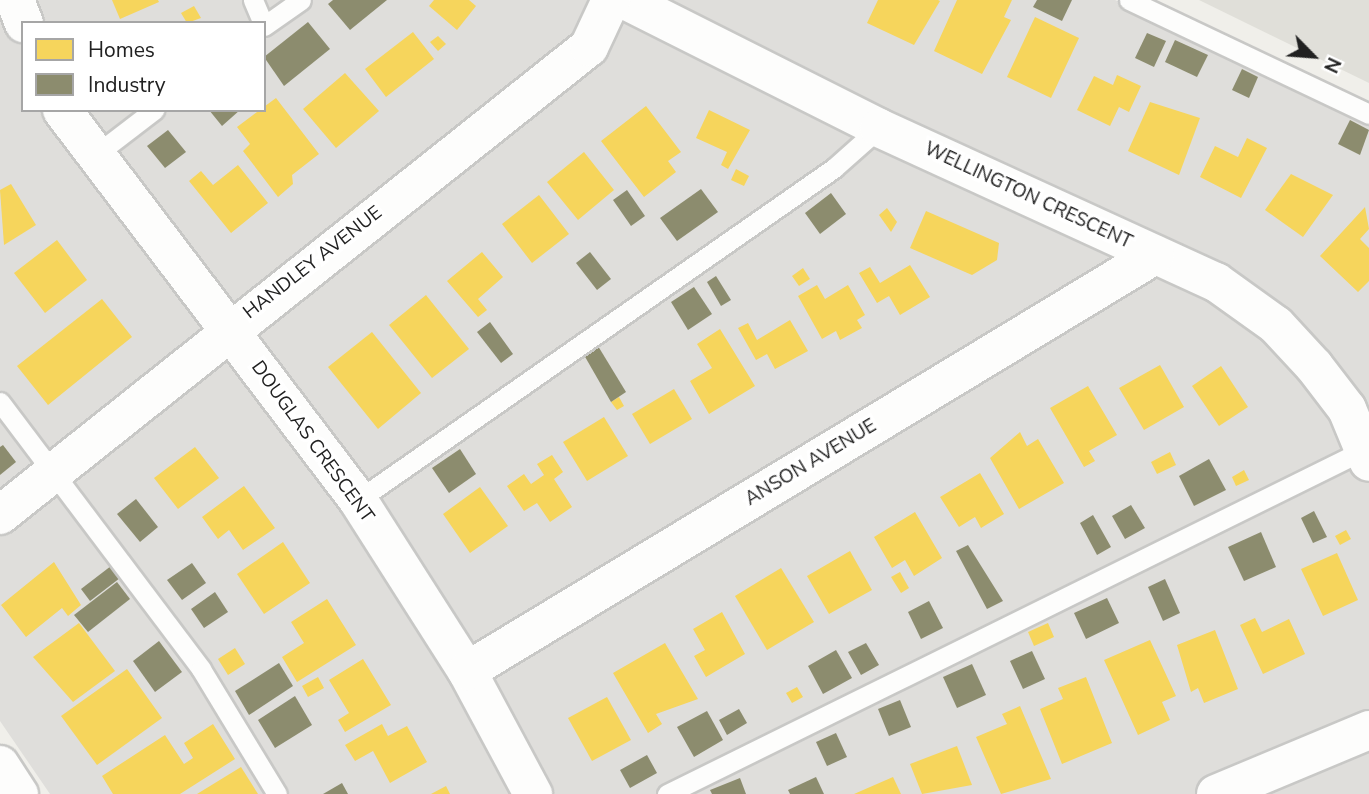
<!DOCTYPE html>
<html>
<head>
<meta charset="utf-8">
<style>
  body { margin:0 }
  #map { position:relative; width:1369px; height:794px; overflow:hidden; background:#f0efea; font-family:"Nunito Sans",sans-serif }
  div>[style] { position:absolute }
  .residential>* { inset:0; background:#dfdedb }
  .airport>* { inset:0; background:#e0dfd9 }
  .homes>* { inset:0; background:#f6d55c }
  .industry>* { inset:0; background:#8c8c6e }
  .roads { filter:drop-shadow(2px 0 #c8c8c6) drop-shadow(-2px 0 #c8c8c6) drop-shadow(0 2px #c8c8c6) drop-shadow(0 -2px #c8c8c6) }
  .lane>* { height:19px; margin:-9.5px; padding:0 9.5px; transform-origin:9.5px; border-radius:9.5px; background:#fdfdfc }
  .street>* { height:38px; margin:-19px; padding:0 19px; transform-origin:19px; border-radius:19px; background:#fdfdfc }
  span { translate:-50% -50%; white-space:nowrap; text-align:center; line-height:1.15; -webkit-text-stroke:7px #fff; paint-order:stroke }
  .street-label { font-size:19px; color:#212121 }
  .legend { position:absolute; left:21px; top:21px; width:245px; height:91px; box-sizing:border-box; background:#fff; border:2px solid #a6a6a6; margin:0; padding:9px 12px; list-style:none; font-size:21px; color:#212121 }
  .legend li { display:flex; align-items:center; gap:14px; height:35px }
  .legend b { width:35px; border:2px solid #a6a6a6 }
  .north { position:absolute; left:1278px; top:21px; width:70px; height:70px; -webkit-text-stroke:5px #fff; paint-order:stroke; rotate:115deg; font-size:19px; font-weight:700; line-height:28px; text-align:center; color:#212121 }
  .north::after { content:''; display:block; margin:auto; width:24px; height:32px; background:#212121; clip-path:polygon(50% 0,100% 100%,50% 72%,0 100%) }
</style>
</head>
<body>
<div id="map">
  <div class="residential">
    <div style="clip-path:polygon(evenodd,0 0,1115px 0,1369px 121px,1369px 794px,50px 794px,0 721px,0 0,23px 23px,264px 23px,264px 110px,23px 110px,23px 23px)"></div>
  </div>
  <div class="airport">
    <div style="clip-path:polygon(1199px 0,1369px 0,1369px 83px)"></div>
  </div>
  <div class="homes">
    <div style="clip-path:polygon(112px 0,158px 0,159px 2px,120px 19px)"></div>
    <div style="clip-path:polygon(434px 0,469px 0,476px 6px,457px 30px,429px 6px)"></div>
    <div style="clip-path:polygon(878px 0,938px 0,940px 1px,914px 45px,867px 23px)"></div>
    <div style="clip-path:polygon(957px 0,1012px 0,1004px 17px,1011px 20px,982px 74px,934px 51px)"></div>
    <div style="clip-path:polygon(194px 6px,201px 18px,187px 23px,181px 13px)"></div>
    <div style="clip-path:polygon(1035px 17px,1079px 38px,1051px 98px,1007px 77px)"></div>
    <div style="clip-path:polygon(413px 32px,434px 59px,386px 97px,365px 69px)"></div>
    <div style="clip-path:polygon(438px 36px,446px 44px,438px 51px,430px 42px)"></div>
    <div style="clip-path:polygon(345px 73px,379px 111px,336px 148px,303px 109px)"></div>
    <div style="clip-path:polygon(1117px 75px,1141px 86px,1129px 112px,1119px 107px,1110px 126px,1077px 110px,1094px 76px,1113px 85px)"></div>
    <div style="clip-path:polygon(276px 98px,319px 154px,292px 175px,293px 184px,278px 197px,243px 151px,250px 144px,237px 127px)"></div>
    <div style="clip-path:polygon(1150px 102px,1200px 118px,1179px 175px,1128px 151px)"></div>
    <div style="clip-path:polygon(646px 106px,681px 152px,668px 161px,676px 172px,644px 197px,601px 141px)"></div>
    <div style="clip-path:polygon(709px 110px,750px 130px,728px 169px,721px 165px,727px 152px,696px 138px)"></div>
    <div style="clip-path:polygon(1247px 138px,1267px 148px,1241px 198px,1200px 177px,1215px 146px,1238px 157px)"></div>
    <div style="clip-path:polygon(584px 152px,614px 190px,578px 220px,547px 182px)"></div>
    <div style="clip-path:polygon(238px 165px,268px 203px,231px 233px,189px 181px,201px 171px,213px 185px)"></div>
    <div style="clip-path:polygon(736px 169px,749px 176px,744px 186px,731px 180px)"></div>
    <div style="clip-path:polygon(1291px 174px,1333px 195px,1303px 237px,1265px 210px)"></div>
    <div style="clip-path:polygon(11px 184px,36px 225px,4px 245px,0 190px)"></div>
    <div style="clip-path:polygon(539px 195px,569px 234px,532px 263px,502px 224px)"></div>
    <div style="clip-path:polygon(1365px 207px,1369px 229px,1360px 239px,1369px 248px,1369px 281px,1358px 292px,1320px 256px)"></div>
    <div style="clip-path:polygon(887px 208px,897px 222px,891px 232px,879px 215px)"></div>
    <div style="clip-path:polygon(926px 211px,999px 243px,997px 260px,972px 275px,910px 248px)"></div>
    <div style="clip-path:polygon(57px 240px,87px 280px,45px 313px,14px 273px)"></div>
    <div style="clip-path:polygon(482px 252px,503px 277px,478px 299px,487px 310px,478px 317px,447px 281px)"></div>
    <div style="clip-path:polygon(910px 265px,930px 297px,900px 315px,889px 296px,877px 303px,859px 273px,870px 267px,880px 283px)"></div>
    <div style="clip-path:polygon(803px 268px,810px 279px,799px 286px,792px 276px)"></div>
    <div style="clip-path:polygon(817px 285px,825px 299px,848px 285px,865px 315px,857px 320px,862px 328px,840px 340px,836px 331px,822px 339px,798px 296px)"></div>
    <div style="clip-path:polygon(426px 295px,469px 349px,432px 378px,389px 325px)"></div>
    <div style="clip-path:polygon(102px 299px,132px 337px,48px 405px,17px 366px)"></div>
    <div style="clip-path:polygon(790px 320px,808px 351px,775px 369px,767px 354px,756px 360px,738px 328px,748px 323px,757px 340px)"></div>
    <div style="clip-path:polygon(720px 329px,755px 386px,709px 414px,690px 381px,712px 368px,697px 344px)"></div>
    <div style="clip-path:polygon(372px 332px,421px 393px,378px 429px,328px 367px)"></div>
    <div style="clip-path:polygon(1160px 365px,1184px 407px,1144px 430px,1119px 388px)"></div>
    <div style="clip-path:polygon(1221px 366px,1248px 407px,1219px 426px,1192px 386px)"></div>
    <div style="clip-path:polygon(1088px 386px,1117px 435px,1089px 451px,1095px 461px,1084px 467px,1050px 408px)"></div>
    <div style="clip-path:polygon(674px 389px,692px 419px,650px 444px,632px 414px)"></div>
    <div style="clip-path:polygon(619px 397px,624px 406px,617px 410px,611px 402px)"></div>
    <div style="clip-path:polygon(604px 417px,628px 456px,587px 481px,563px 442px)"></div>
    <div style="clip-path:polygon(1020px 432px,1027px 446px,1038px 439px,1064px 483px,1019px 509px,990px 458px)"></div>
    <div style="clip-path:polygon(195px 447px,219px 478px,178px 509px,154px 478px)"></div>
    <div style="clip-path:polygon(1170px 452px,1176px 465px,1157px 474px,1151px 462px)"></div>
    <div style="clip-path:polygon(552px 455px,563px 472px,554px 479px,572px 507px,550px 522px,537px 503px,524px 511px,507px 486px,524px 474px,531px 484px,544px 475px,537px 464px)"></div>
    <div style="clip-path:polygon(1244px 470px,1249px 480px,1236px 486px,1232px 477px)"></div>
    <div style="clip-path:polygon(980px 473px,1004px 514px,981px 528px,975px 517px,959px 527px,940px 497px)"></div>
    <div style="clip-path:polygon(244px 486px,275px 528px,243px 550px,229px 530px,218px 539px,202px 517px)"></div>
    <div style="clip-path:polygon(480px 487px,508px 526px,470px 553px,443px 514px)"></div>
    <div style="clip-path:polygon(915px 512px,942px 558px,914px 576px,905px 560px,892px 568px,874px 537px)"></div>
    <div style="clip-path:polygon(1346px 530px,1351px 539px,1340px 545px,1335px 536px)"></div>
    <div style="clip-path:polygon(283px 542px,310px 583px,264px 614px,237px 574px)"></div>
    <div style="clip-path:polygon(850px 551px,872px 590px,829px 614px,807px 576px)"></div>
    <div style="clip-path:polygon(1337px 553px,1358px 600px,1323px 616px,1301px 569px)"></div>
    <div style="clip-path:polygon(54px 562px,81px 605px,68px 616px,62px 608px,26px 637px,1px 605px)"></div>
    <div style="clip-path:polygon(781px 568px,814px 622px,767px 650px,735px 596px)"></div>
    <div style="clip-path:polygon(900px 572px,909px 588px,901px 593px,891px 577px)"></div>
    <div style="clip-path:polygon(327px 599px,356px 645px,297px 682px,282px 657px,304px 643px,291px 622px)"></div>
    <div style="clip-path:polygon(722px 612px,745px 654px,706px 677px,694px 656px,705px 650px,693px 629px)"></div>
    <div style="clip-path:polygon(1255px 618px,1262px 632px,1289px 619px,1305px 654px,1263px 674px,1240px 625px)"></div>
    <div style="clip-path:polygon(79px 623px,115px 671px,73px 702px,33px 657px)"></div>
    <div style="clip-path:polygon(1048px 623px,1054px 637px,1034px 646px,1028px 632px)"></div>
    <div style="clip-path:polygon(1215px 630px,1238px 689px,1204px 703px,1198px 688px,1191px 692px,1177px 645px)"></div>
    <div style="clip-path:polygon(1150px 640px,1176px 696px,1162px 702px,1170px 720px,1138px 735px,1104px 660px)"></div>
    <div style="clip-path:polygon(665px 643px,698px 699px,656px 714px,662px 724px,648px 733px,613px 673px)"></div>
    <div style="clip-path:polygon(235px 648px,245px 664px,228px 675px,218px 659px)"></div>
    <div style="clip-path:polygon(363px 659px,391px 705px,345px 732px,338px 720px,349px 713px,329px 680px)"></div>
    <div style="clip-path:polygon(127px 669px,162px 718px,97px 765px,61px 716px)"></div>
    <div style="clip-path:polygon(318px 677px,324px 688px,308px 697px,302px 686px)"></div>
    <div style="clip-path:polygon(1086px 677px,1112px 743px,1062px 764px,1040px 709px,1063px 699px,1058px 688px)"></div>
    <div style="clip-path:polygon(797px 687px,803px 697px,792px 703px,786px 693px)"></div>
    <div style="clip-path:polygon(607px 697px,631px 740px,592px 761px,568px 718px)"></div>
    <div style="clip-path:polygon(1020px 706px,1051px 779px,1001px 794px,976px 737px,1007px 724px,1002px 714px)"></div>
    <div style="clip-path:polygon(213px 724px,235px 759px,180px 794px,113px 794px,102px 776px,165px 735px,184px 764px,193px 758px,184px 743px)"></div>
    <div style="clip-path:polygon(382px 724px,388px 736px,407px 726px,427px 762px,390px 783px,373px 751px,355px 761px,345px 745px)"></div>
    <div style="clip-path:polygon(957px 746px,972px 785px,922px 794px,910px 764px)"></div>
    <div style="clip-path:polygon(241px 767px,258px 794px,197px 794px)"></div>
    <div style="clip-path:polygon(893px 777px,901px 794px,854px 794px)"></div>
    <div style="clip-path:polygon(446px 786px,450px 794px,431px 794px)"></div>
  </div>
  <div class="industry">
    <div style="clip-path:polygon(333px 0,387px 0,350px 30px,328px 4px)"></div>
    <div style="clip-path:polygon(1037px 0,1072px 0,1062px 21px,1033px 7px)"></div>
    <div style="clip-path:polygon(308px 22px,330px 49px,284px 86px,264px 57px)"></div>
    <div style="clip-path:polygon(1147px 33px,1166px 41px,1154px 67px,1135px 58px)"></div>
    <div style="clip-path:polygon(1175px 40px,1208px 55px,1197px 77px,1165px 62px)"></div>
    <div style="clip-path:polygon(1242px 69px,1258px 77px,1249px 98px,1232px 90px)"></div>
    <div style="clip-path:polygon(209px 110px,240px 110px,222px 126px)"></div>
    <div style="clip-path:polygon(1350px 120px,1369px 130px,1360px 155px,1338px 144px)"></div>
    <div style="clip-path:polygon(168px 130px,186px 152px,165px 168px,147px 146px)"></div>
    <div style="clip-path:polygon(701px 189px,718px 212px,677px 241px,660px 218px)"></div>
    <div style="clip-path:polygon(627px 190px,645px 216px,631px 226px,613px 200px)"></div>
    <div style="clip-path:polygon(831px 193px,846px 214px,820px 234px,805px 213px)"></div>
    <div style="clip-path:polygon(590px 252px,611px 279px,597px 290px,576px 263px)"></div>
    <div style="clip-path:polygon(716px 276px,731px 300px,721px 306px,707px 282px)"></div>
    <div style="clip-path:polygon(694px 287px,712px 314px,688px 330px,671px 302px)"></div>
    <div style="clip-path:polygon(490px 322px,513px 354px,501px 363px,477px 332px)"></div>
    <div style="clip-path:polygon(598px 346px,626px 392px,611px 402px,584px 355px)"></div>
    <div style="clip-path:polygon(3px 445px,16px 462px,0 475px,0 447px)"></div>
    <div style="clip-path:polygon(460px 449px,476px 474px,449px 493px,432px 468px)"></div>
    <div style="clip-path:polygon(1209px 459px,1226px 490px,1194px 506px,1179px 476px)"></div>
    <div style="clip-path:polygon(136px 499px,158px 527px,140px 542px,117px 514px)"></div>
    <div style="clip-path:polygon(1131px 505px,1145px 528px,1125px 539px,1112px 516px)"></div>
    <div style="clip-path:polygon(1314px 511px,1327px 537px,1313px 543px,1301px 518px)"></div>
    <div style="clip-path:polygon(1093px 515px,1111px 547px,1097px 555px,1080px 523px)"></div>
    <div style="clip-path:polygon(1261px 532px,1276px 567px,1244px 581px,1228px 547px)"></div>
    <div style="clip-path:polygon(968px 545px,1003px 601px,987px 609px,956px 551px)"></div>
    <div style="clip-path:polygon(192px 563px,206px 583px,182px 600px,167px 580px)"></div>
    <div style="clip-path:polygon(111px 566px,120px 578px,90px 601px,81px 589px)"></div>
    <div style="clip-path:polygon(1165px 579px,1180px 613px,1163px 621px,1148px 587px)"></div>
    <div style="clip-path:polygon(117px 582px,130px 599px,88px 632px,74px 615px)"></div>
    <div style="clip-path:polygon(215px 592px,228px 612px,204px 628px,191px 609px)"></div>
    <div style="clip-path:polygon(1107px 598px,1119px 623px,1086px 639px,1074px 613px)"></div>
    <div style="clip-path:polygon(929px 601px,943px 628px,921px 639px,908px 612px)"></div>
    <div style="clip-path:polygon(159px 641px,182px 672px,155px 692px,133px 661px)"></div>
    <div style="clip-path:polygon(866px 643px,879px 665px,861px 675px,848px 652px)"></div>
    <div style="clip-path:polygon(836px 650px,852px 678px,823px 694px,808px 666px)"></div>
    <div style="clip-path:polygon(1032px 651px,1045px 679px,1023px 689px,1010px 661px)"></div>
    <div style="clip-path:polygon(279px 663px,293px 686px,249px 715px,235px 691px)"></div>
    <div style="clip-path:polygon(972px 664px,986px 695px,957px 708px,943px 677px)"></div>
    <div style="clip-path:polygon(295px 696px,312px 725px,275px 748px,258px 720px)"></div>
    <div style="clip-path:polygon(900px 700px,911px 727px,889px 736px,878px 709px)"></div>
    <div style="clip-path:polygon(739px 709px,747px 723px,727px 735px,719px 720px)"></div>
    <div style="clip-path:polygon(707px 711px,723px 740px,694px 757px,677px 727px)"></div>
    <div style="clip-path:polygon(836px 733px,847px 757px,827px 766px,816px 742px)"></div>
    <div style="clip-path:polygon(647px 755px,657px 773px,630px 788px,620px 770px)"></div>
    <div style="clip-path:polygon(816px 777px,824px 794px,790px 794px,788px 790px)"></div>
    <div style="clip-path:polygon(740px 778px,746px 794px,712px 794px,710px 790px)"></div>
    <div style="clip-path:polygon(342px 783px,348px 794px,323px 794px)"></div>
  </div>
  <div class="roads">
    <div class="lane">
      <div style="left:253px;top:0;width:25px;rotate:67deg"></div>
      <div style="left:1129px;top:0;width:266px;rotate:25.4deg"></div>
      <div style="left:264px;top:26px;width:45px;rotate:-35.1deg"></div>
      <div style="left:94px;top:156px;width:76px;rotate:-37.5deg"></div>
      <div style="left:0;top:402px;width:334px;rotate:53deg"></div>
      <div style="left:201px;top:669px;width:146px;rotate:58.7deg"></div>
      <div style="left:358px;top:500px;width:580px;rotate:-34.89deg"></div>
      <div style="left:834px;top:168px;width:60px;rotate:-41.6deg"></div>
      <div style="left:667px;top:794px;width:777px;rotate:-26.27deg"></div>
    </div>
    <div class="street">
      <div style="left:15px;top:0;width:25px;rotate:69deg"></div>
      <div style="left:625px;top:0;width:284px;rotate:26.7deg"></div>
      <div style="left:879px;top:128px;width:371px;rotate:24.6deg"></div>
      <div style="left:1216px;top:282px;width:74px;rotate:35.6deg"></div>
      <div style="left:1276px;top:325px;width:56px;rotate:47.2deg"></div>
      <div style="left:1314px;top:366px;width:54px;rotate:52.5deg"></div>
      <div style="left:1347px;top:409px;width:57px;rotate:67.5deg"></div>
      <div style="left:62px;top:110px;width:490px;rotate:52.8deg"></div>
      <div style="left:358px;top:500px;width:203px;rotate:57.5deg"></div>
      <div style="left:467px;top:671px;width:140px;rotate:61.8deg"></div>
      <div style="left:0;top:515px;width:752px;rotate:-38.47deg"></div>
      <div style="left:589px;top:47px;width:52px;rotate:-64.9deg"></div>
      <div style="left:467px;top:671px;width:804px;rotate:-31.16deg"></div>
      <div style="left:0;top:765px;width:35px;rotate:57deg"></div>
      <div style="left:1216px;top:794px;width:166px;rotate:-22.7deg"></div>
    </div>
  </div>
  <div class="street-label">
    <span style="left:1028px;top:196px;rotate:25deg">WELLINGTON CRESCENT</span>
    <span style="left:313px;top:263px;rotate:-38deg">HANDLEY AVENUE</span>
    <span style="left:312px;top:442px;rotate:54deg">DOUGLAS CRESCENT</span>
    <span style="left:811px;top:463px;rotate:-31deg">ANSON AVENUE</span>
  </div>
  <ul class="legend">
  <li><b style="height:19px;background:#f6d55c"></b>Homes</li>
  <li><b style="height:19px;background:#8c8c6e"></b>Industry</li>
  </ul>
  <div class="north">N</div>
</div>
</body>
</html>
